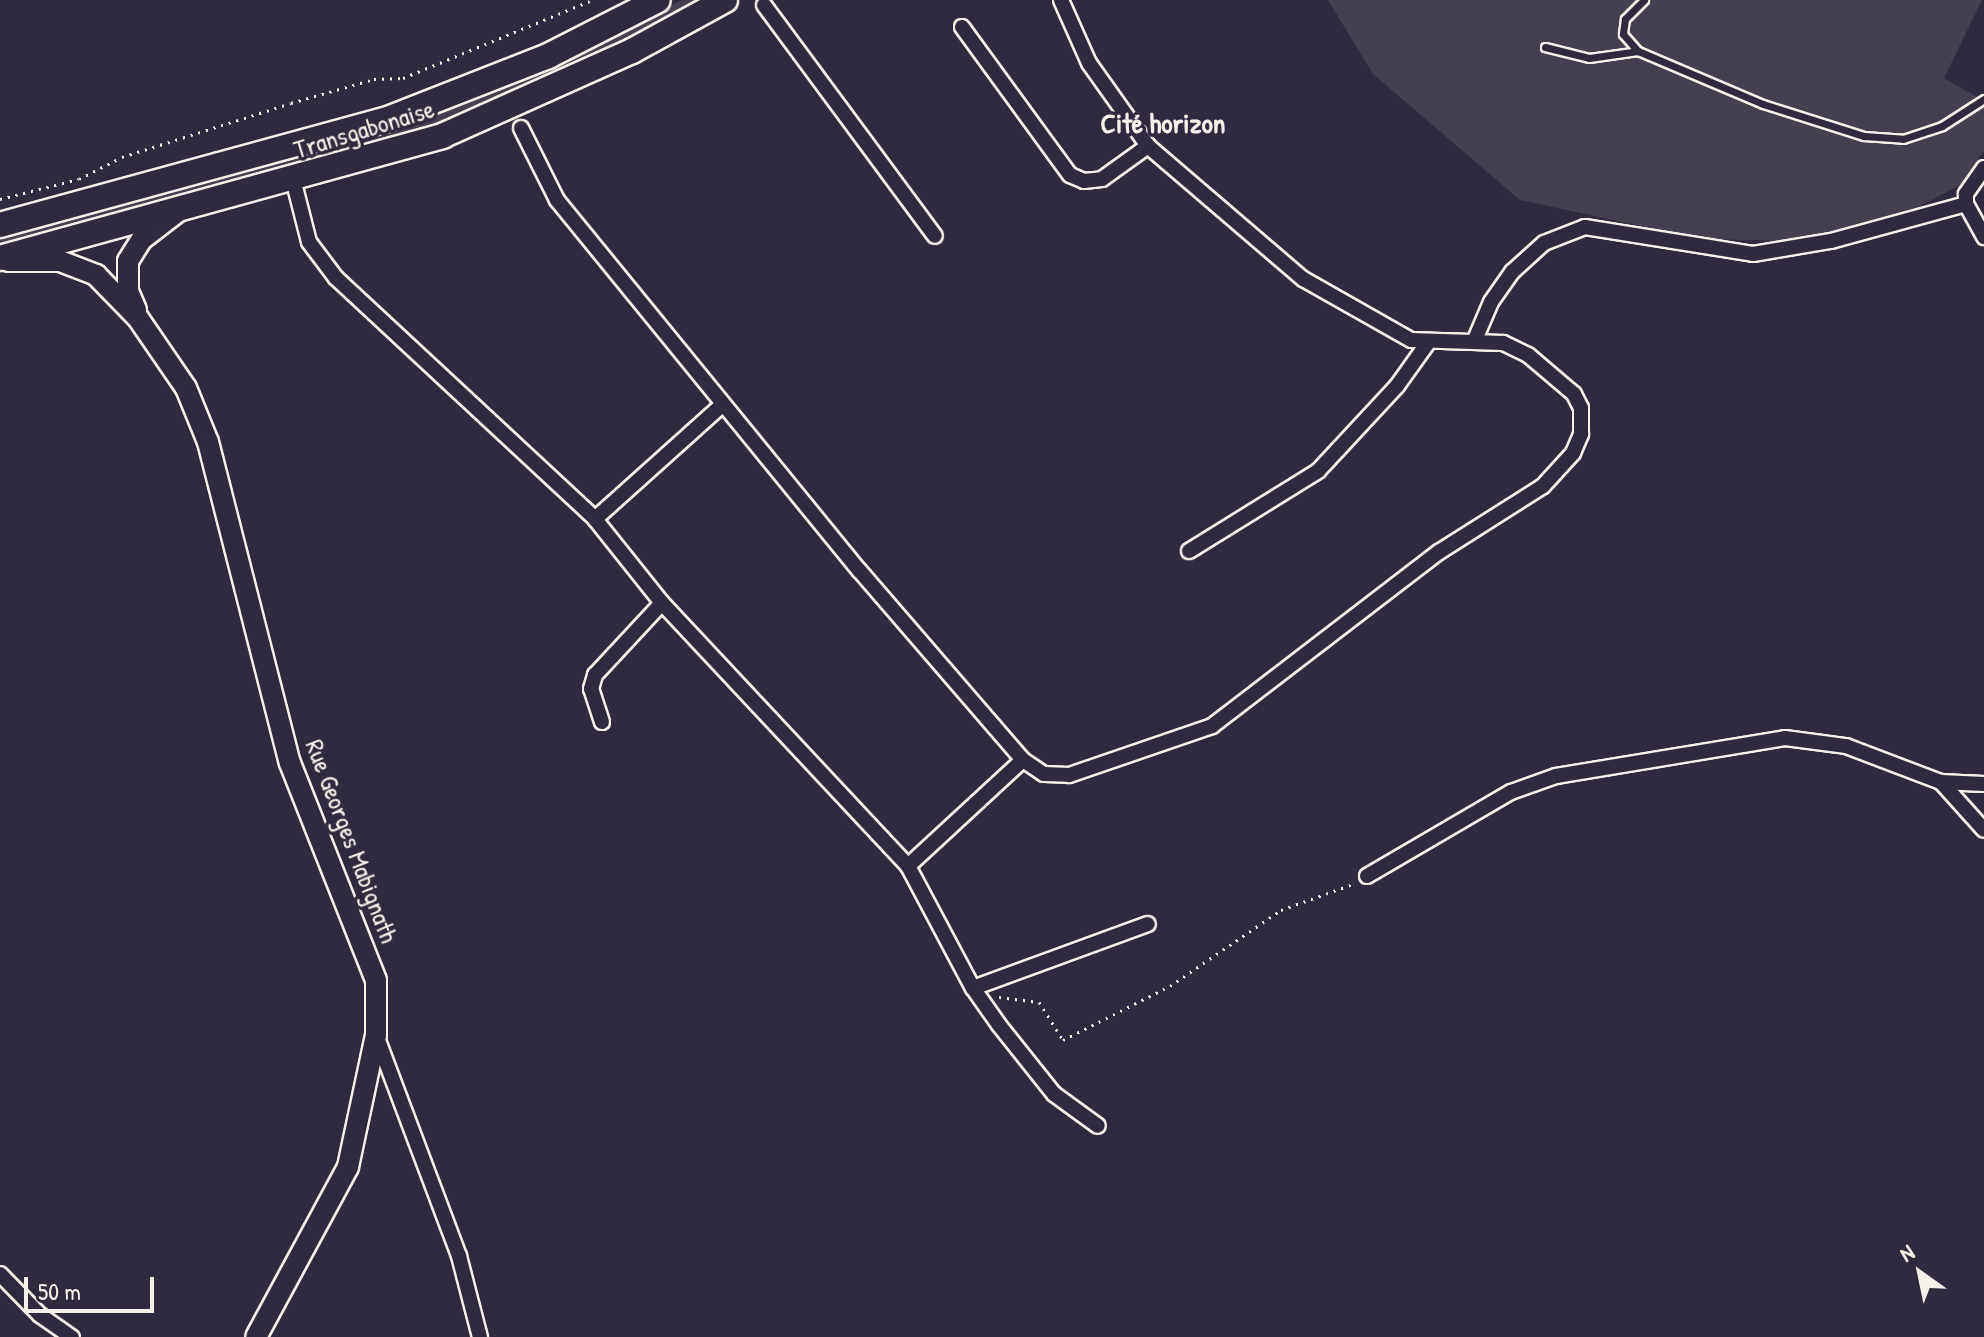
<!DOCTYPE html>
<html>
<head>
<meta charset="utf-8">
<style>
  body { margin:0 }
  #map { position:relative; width:1984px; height:1337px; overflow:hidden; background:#2f2a3d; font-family:"Patrick Hand",sans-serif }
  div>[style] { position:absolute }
  .green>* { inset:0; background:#454050 }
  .path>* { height:3px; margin-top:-1.5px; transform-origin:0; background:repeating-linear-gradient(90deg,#f4f1e8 0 2px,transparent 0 8px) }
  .roads { filter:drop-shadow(2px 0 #f4f1e8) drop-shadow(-2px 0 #f4f1e8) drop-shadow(0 2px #f4f1e8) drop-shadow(0 -2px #f4f1e8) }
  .service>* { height:7px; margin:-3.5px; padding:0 3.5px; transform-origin:3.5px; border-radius:3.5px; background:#2f2a3d }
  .minor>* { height:14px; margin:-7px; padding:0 7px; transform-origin:7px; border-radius:7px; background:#2f2a3d }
  .secondary>* { height:20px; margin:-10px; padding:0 10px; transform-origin:10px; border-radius:10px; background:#2f2a3d }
  .trunk>* { height:24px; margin:-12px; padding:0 12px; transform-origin:12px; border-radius:12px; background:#2f2a3d }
  span { translate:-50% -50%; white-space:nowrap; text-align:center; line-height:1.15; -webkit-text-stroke:7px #2f2a3d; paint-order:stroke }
  .street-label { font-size:26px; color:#f4f1e8 }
  .neighbourhood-label { font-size:28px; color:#f4f1e8; font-weight:700 }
  .north { position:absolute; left:1880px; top:1233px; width:80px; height:80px; -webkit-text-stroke:6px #2f2a3d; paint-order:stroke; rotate:327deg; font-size:22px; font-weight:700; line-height:32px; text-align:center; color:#f4f1e8 }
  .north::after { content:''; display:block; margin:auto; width:28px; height:36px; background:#f4f1e8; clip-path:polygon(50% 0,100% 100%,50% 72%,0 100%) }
  .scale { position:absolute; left:24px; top:1277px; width:130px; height:36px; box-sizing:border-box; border:4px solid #f4f1e8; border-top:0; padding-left:10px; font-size:24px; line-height:28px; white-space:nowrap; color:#f4f1e8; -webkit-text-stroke:6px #2f2a3d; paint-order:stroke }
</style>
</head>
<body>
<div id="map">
  <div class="green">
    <div style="clip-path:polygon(682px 0,703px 0,626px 42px,445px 122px,0 247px,0 237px,314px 153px,441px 113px,552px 67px)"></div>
    <div style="clip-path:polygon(1328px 0,1982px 0,1944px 78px,1984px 101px,1984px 150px,1962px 184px,1918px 207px,1795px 241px,1701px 239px,1520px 200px,1373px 74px)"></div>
  </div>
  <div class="path">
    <div style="left:0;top:199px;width:81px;rotate:-14.2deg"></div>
    <div style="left:79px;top:179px;width:48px;rotate:-27.1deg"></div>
    <div style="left:122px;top:157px;width:177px;rotate:-17.7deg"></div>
    <div style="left:291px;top:103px;width:86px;rotate:-16.1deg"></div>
    <div style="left:374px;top:79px;width:29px;rotate:-2deg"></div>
    <div style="left:403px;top:78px;width:204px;rotate:-22.4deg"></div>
    <div style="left:999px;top:997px;width:40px;rotate:7.1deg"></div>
    <div style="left:1039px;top:1002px;width:45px;rotate:57.7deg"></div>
    <div style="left:1063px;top:1040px;width:120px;rotate:-26.8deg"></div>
    <div style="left:1170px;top:986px;width:135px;rotate:-34.4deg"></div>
    <div style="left:1281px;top:910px;width:77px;rotate:-19.9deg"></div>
  </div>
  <div class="roads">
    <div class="service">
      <div style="left:1644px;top:0;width:27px;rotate:135deg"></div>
      <div style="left:1625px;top:19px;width:15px;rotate:98deg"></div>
      <div style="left:1623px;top:34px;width:23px;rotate:49deg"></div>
      <div style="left:1638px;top:51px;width:136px;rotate:23deg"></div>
      <div style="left:1763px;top:104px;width:106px;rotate:17.6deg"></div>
      <div style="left:1864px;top:136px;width:39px;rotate:4deg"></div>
      <div style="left:1903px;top:139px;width:41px;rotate:-18.4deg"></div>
      <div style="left:1942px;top:126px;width:50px;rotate:-32.7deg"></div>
      <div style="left:1545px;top:47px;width:45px;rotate:14deg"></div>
      <div style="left:1589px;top:58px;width:49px;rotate:-8.1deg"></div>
    </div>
    <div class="minor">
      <div style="left:764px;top:5px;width:287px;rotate:53.5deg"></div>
      <div style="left:962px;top:27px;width:183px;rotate:53.9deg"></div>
      <div style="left:1070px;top:175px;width:15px;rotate:23deg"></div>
      <div style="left:1084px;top:181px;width:18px;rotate:-6deg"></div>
      <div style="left:1102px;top:179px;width:57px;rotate:-35.7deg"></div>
      <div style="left:521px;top:128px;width:80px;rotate:63.4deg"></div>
      <div style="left:557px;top:200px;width:478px;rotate:50.8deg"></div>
      <div style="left:859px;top:570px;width:251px;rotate:49.2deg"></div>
      <div style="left:1023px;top:760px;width:25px;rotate:34deg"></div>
      <div style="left:1044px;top:774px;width:25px;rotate:2deg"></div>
      <div style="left:1069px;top:775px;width:151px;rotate:-18.9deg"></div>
      <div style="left:1212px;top:726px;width:286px;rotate:-37.5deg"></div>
      <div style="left:1439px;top:552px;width:123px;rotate:-32.4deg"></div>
      <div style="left:1543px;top:486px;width:45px;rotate:-47.7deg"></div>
      <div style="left:1573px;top:453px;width:21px;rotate:-67deg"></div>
      <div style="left:1581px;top:434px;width:26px;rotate:-90deg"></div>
      <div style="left:1581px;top:408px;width:16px;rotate:-117deg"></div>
      <div style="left:1574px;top:394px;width:60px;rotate:-139.7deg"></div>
      <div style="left:1528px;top:355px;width:28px;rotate:-154deg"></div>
      <div style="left:1503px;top:343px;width:92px;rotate:-178.1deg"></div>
      <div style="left:1411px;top:340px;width:124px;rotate:-150.5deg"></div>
      <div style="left:1303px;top:279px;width:204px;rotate:-139.4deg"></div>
      <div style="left:1148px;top:146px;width:102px;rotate:-125.4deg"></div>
      <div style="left:1089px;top:63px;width:69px;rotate:-114deg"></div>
      <div style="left:1984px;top:168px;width:32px;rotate:125deg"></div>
      <div style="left:1966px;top:194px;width:10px;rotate:90deg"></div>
      <div style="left:1966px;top:204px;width:38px;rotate:61deg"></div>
      <div style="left:293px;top:179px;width:65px;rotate:75.7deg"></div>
      <div style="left:309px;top:242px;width:45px;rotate:53.1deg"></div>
      <div style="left:336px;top:278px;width:354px;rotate:42.9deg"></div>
      <div style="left:595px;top:519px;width:107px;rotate:51.4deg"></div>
      <div style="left:662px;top:603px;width:360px;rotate:46.9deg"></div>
      <div style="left:908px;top:866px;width:138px;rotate:62deg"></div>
      <div style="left:973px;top:988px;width:45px;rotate:54.9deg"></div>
      <div style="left:999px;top:1025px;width:88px;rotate:51.4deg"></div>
      <div style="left:1054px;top:1094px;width:54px;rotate:36deg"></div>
      <div style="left:1474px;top:342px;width:43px;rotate:-67deg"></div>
      <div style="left:1491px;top:302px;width:37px;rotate:-55deg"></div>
      <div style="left:1512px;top:272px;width:43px;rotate:-42.2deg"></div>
      <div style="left:1544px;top:243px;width:44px;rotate:-21.3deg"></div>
      <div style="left:1585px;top:227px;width:170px;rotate:9.1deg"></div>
      <div style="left:1753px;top:254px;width:79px;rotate:-9.5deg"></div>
      <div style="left:1831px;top:241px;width:140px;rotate:-15.3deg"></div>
      <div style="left:595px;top:519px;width:171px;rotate:-41.9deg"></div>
      <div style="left:1189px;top:551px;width:152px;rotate:-31.8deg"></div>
      <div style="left:1318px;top:471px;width:116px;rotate:-47.1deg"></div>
      <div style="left:1397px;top:386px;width:52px;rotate:-54.5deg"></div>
      <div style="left:602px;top:722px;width:35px;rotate:-108deg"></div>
      <div style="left:591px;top:689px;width:15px;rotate:-74deg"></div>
      <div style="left:595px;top:675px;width:98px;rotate:-47.1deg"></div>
      <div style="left:1941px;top:782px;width:64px;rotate:48.1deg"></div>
      <div style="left:908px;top:866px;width:156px;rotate:-42.7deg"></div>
      <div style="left:1367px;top:876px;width:167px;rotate:-30.3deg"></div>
      <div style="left:1511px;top:792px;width:48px;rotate:-19.6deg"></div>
      <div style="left:1556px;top:776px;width:232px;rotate:-9.4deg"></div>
      <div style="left:1785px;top:738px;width:62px;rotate:7.5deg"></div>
      <div style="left:1846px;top:746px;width:102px;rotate:20.8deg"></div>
      <div style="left:1941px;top:782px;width:43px;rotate:2.7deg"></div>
      <div style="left:973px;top:988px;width:186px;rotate:-20.1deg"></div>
      <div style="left:376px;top:1035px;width:236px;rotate:69.4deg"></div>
      <div style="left:459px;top:1256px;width:84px;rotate:75.5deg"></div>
      <div style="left:0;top:1274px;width:57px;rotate:45.7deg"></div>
      <div style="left:40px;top:1315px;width:39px;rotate:35deg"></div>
    </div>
    <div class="secondary">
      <div style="left:8px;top:261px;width:52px"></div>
      <div style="left:60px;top:261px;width:39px;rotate:21deg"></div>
      <div style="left:96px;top:275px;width:60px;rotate:45.7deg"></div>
      <div style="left:138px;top:318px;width:85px;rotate:55.6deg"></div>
      <div style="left:186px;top:388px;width:58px;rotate:67.8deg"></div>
      <div style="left:208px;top:442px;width:331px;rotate:75.7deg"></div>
      <div style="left:290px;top:763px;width:233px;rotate:68.4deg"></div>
      <div style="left:376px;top:980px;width:55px;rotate:90deg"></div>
      <div style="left:376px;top:1035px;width:135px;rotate:102deg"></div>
      <div style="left:348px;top:1167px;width:193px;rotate:118.4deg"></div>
      <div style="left:136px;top:310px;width:21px;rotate:-113deg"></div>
      <div style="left:128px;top:291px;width:30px;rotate:-90deg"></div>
      <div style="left:128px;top:261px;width:26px;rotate:-58deg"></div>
      <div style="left:142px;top:239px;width:43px;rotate:-37.4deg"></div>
    </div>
    <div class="trunk">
      <div style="left:0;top:225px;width:399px;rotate:-15.3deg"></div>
      <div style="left:385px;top:120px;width:175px;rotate:-21.4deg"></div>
      <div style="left:548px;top:56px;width:123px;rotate:-27deg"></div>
      <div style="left:0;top:258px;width:459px;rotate:-15.4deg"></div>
      <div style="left:442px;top:136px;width:208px;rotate:-24.1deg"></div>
      <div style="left:632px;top:51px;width:106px;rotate:-28.7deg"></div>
    </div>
  </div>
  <div class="street-label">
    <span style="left:364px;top:129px;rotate:-17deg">Transgabonaise</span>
    <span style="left:352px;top:841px;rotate:69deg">Rue Georges Mabignath</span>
  </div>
  <div class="neighbourhood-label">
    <span style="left:1163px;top:123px">Cité horizon</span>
  </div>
  <div class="north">N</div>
  <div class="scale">50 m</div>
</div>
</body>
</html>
